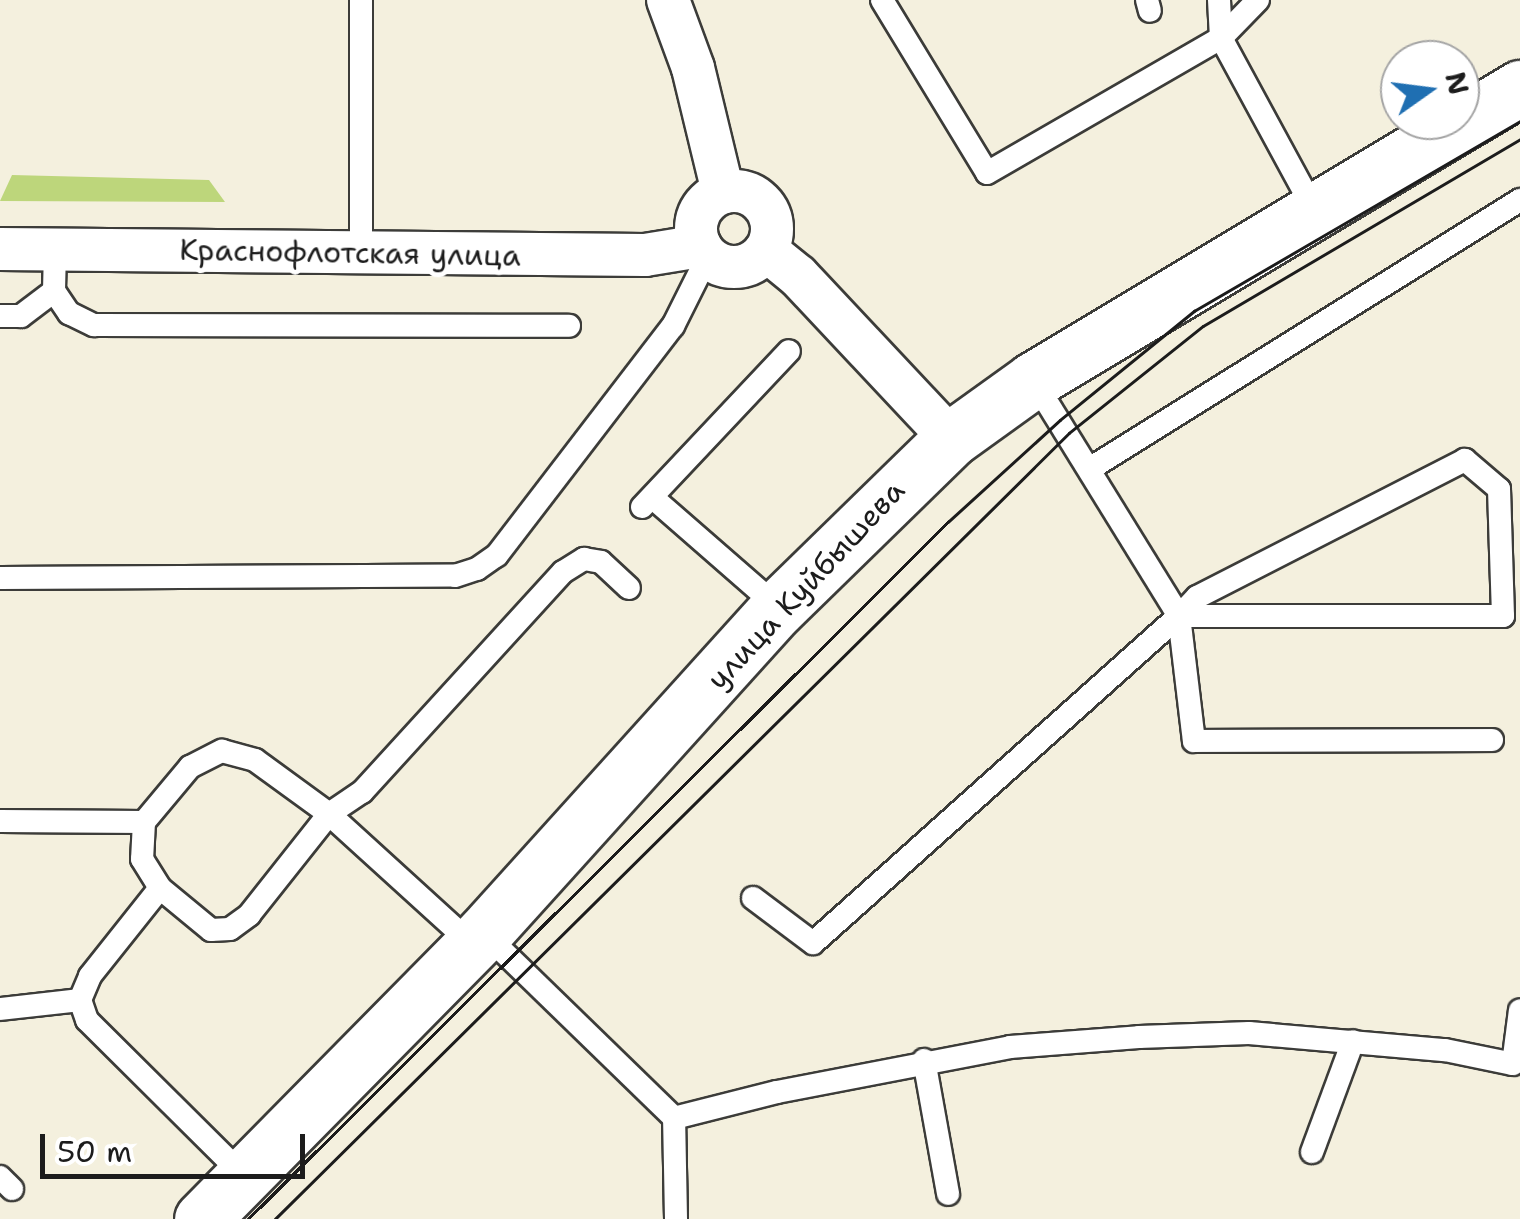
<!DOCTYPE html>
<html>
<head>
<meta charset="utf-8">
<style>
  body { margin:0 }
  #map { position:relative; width:1520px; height:1219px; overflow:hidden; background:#f4f0de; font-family:"Shantell Sans",sans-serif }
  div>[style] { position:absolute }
  .green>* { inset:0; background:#bdd67b }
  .roads { filter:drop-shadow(2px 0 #3c3c39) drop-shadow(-2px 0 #3c3c39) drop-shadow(0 2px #3c3c39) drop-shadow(0 -2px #3c3c39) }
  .lane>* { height:22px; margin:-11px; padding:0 11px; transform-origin:11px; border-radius:11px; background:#fff }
  .street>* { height:42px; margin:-21px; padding:0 21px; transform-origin:21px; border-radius:21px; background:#fff }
  .street>.ring { margin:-21px; padding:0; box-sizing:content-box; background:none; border:42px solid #fff; border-radius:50% }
  .secondary>* { height:55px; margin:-27.5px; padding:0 27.5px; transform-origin:27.5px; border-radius:27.5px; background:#fff }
  .tram>* { height:2.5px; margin:-1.25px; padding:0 1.25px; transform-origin:1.25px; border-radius:1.25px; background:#1c1c1c }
  span { translate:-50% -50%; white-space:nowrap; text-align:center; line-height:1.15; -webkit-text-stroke:10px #fff; paint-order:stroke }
  .street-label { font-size:30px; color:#1c1c1c }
  .north { position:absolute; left:1380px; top:40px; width:100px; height:100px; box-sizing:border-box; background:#fff; border:2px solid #a4a4a4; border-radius:50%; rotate:76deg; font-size:28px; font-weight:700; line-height:40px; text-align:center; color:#1c1c1c }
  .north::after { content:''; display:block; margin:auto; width:35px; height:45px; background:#1f6fb2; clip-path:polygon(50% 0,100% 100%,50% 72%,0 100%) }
  .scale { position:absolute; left:40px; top:1134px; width:265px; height:45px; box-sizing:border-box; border:5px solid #1c1c1c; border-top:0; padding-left:12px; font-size:30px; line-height:35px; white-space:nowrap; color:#1c1c1c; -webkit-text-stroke:8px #fff; paint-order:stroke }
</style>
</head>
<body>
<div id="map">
  <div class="green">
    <div style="clip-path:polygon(12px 175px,209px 180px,225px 202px,0 201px)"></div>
  </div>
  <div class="roads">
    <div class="lane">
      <div style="left:882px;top:0;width:202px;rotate:58.7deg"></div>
      <div style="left:987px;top:173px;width:270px;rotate:-30deg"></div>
      <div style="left:1221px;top:38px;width:53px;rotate:-45.8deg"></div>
      <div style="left:1147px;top:0;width:11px;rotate:75deg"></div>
      <div style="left:1219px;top:0;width:38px;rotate:87deg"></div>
      <div style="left:1221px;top:38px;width:197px;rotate:61.5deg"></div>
      <div style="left:55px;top:250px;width:41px;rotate:91.4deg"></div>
      <div style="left:54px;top:291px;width:27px;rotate:56deg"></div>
      <div style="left:69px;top:313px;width:28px;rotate:26deg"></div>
      <div style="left:94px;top:325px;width:475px;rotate:0.1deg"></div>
      <div style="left:361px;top:253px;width:253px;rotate:-90deg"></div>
      <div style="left:0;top:316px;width:21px"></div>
      <div style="left:21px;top:316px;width:41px;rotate:-37.1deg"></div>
      <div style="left:1091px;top:468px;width:506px;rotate:-31.99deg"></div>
      <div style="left:653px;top:498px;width:166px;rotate:41.1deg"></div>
      <div style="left:642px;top:507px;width:214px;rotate:-46.7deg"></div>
      <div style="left:0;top:578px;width:455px;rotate:-0.3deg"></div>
      <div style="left:455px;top:576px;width:23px;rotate:-18deg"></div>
      <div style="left:477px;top:569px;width:24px;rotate:-35deg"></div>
      <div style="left:497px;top:555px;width:289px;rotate:-52.5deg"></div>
      <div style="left:673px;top:326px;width:78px;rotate:-63.4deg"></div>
      <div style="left:1179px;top:616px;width:324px"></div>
      <div style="left:1503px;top:616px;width:127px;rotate:-91.8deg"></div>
      <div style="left:1499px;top:489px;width:45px;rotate:-139.5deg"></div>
      <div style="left:1465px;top:460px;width:301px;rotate:152.9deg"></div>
      <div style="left:1197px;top:597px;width:26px;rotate:133deg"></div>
      <div style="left:1179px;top:616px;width:126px;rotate:83.2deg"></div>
      <div style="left:1194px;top:741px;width:298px;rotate:-0.2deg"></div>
      <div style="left:0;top:821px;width:144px;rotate:0.4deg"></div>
      <div style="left:144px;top:822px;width:37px;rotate:93deg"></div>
      <div style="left:142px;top:859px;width:34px;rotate:58deg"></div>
      <div style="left:144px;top:822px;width:72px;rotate:-50.1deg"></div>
      <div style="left:190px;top:767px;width:36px;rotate:-27deg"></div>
      <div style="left:222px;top:751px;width:34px;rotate:15deg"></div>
      <div style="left:255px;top:760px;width:92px;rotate:36.1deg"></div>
      <div style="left:329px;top:814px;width:40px;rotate:-34deg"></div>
      <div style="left:362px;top:792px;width:298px;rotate:-47.6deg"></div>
      <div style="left:563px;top:572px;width:25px;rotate:-32deg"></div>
      <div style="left:584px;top:559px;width:17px;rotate:10deg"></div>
      <div style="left:601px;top:562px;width:38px;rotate:43deg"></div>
      <div style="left:753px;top:898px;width:75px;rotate:36.9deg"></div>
      <div style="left:813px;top:943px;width:491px;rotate:-41.8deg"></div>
      <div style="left:1179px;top:616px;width:278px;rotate:-121.7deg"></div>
      <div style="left:484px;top:933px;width:265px;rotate:44.2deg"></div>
      <div style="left:0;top:1009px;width:81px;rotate:-6.4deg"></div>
      <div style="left:924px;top:1060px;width:136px;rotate:79.8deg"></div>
      <div style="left:1312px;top:1152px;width:118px;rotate:-69.7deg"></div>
      <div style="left:244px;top:1176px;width:221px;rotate:-135.2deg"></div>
      <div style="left:87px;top:1020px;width:21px;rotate:-109deg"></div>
      <div style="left:80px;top:1000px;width:26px;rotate:-67deg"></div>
      <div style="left:90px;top:976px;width:112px;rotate:-51.5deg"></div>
      <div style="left:160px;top:888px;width:66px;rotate:39.5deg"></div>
      <div style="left:211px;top:930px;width:19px;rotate:-3deg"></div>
      <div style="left:230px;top:929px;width:24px;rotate:-36deg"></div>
      <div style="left:249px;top:915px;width:129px;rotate:-51.6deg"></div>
      <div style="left:329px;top:814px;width:193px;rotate:42.3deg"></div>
      <div style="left:0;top:1177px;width:17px;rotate:45deg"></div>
      <div style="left:676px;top:1219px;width:101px;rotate:-91.1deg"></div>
      <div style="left:674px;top:1118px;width:106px;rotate:-14.2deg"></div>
      <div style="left:777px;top:1092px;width:237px;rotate:-10.9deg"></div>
      <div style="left:1010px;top:1047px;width:129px;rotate:-4.4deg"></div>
      <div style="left:1139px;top:1037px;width:110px;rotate:-2.1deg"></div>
      <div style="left:1249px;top:1033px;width:197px;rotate:5deg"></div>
      <div style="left:1445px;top:1050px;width:69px;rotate:11.6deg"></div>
      <div style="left:1513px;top:1064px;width:54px;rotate:-82.6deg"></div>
    </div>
    <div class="street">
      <div style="left:668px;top:0;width:72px;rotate:69.8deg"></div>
      <div style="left:693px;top:68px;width:128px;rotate:76.4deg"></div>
      <div class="ring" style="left:696px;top:191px;width:34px;height:34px"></div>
      <div style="left:0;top:249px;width:645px;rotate:0.53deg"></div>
      <div style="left:645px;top:255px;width:56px;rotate:-9.3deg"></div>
      <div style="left:766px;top:250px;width:41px;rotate:39.1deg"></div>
      <div style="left:798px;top:276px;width:224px;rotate:46.8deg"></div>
    </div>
    <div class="secondary">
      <div style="left:202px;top:1219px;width:402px;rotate:-45.4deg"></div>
      <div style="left:484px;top:933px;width:438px;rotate:-47.9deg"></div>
      <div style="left:778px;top:608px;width:242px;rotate:-44.3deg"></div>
      <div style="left:951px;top:439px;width:101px;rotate:-35.7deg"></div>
      <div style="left:1033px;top:380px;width:568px;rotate:-30.95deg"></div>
    </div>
  </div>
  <div class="tram">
    <div style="left:248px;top:1219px;width:988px;rotate:-44.88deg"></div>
    <div style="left:948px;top:522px;width:151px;rotate:-42.3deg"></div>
    <div style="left:1060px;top:420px;width:173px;rotate:-39.1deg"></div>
    <div style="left:1194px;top:311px;width:377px;rotate:-30.2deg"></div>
    <div style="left:275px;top:1219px;width:1117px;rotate:-44.71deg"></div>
    <div style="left:1069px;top:433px;width:171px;rotate:-38.6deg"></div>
    <div style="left:1203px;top:326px;width:368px;rotate:-30.5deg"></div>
  </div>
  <div class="street-label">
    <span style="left:350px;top:253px;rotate:1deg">Краснофлотская улица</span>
    <span style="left:806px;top:585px;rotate:-47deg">улица Куйбышева</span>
  </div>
  <div class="north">N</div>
  <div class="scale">50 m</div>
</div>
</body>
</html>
